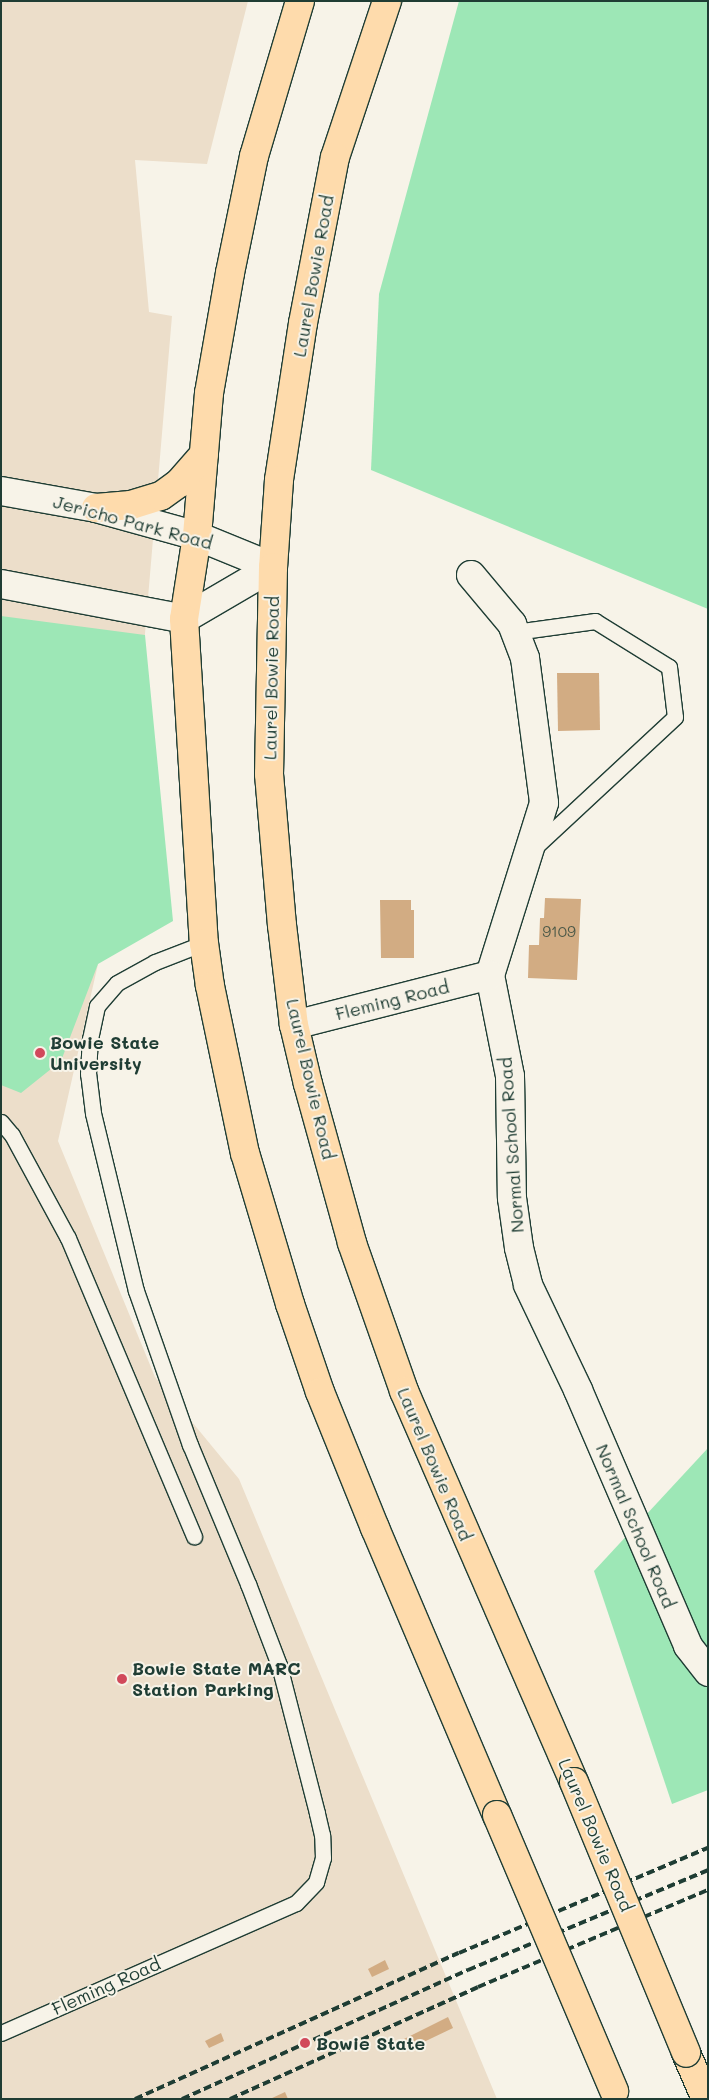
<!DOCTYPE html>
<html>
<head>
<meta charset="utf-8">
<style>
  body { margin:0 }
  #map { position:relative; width:709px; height:2100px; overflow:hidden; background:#f7f3e8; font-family:Mali,sans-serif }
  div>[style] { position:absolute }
  .built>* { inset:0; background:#ecdeca }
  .green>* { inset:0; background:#9de7b6 }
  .building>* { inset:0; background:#d2ac83 }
  .roads { filter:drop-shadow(1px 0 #1f3d34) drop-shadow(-1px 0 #1f3d34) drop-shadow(0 1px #1f3d34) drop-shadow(0 -1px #1f3d34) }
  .lane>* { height:15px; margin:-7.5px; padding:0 7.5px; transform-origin:7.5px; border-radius:7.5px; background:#f7f3e8 }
  .street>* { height:28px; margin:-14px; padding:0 14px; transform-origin:14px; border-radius:14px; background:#f7f3e8 }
  .secondary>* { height:28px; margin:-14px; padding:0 14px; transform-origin:14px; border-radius:14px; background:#f7f3e8 }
  .primary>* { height:28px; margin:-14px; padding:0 14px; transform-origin:14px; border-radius:14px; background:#fedbac }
  .rail>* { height:4px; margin-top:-2px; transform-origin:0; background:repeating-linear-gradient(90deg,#1f3d34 0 8px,transparent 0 12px) }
  .bridges { filter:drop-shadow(1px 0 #1f3d34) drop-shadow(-1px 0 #1f3d34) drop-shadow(0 1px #1f3d34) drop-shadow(0 -1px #1f3d34) }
  .primary-bridge>* { height:28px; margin:-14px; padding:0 14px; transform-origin:14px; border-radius:14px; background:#fedbac }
  .dots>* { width:14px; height:14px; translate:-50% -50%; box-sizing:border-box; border:2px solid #f7f3e8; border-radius:50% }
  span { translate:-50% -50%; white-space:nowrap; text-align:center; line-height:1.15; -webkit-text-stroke:4px #f7f3e8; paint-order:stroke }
  .number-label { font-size:15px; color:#4c5948 }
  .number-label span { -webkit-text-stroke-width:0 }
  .street-label { font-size:18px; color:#1f3d34 }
  .poi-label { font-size:18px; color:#1f3d34; font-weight:700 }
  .left { translate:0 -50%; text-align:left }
  .frame { position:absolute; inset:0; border:2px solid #1f3d34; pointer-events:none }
</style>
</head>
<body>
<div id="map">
  <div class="built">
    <div style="clip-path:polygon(1px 1px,248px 1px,207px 164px,135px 160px,149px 312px,172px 316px,140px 692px,98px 964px,58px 1141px,155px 1377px,239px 1479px,497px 2099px,1px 2099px)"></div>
  </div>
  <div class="green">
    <div style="clip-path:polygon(459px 1px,708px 1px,708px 609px,371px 470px,379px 294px)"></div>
    <div style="clip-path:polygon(1px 616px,145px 635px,173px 921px,98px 964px,61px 1061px,21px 1093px,1px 1085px)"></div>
    <div style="clip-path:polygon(708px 1448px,708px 1790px,672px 1804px,594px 1571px)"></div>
  </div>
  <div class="building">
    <div style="clip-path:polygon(557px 673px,599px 673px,600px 730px,558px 731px)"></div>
    <div style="clip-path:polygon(545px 898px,581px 899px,577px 980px,528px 978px,529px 945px,539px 945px,540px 918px,544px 918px)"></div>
    <div style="clip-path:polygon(380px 900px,411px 900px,411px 910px,414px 910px,414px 958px,381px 958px)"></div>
    <div style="clip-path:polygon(385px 1960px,389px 1969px,372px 1977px,368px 1969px)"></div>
    <div style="clip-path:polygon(448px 2017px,453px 2028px,409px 2049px,404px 2039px)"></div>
    <div style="clip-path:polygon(221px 2033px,224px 2041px,209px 2048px,205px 2041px)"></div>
    <div style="clip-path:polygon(285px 2092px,288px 2099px,270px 2099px)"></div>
  </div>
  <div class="roads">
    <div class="lane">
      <div style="left:515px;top:632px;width:81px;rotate:-7.8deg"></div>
      <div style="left:595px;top:621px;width:87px;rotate:31.9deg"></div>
      <div style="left:669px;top:667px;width:50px;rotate:83.2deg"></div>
      <div style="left:675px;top:717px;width:192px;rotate:137.1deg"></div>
      <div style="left:1px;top:1122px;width:17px;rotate:50deg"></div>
      <div style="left:12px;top:1135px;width:117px;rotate:61.5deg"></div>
      <div style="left:68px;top:1238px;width:324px;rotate:67.1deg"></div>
      <div style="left:1px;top:2033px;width:322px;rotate:-23.8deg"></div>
      <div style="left:296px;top:1903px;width:29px;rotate:-46deg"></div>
      <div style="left:316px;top:1882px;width:25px;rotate:-74deg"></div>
      <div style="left:323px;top:1858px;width:23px;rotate:-92deg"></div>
      <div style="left:322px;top:1835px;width:23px;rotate:-103deg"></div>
      <div style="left:317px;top:1813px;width:153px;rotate:-104.4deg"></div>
      <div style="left:279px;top:1665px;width:87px;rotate:-110.9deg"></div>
      <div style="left:248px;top:1584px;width:151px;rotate:-112.6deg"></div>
      <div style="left:190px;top:1445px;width:163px;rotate:-109.3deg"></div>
      <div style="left:136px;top:1291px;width:183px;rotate:-103.6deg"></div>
      <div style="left:93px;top:1113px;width:39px;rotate:-97deg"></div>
      <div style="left:88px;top:1074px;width:35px;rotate:-87deg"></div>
      <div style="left:90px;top:1039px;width:34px;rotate:-78deg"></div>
      <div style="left:97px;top:1006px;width:30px;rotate:-49deg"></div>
      <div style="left:117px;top:983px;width:43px;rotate:-28.9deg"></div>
      <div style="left:155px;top:962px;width:53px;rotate:-21.2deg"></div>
    </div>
    <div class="street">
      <div style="left:471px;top:575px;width:64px;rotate:50.1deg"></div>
      <div style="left:512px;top:624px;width:36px;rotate:69deg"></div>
      <div style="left:525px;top:658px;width:146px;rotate:82.5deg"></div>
      <div style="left:544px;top:803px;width:180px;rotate:107.4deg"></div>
      <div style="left:490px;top:975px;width:103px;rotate:78.8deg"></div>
      <div style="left:510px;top:1076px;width:122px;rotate:89.1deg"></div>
      <div style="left:512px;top:1198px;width:50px;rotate:82deg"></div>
      <div style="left:519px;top:1248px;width:38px;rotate:76deg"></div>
      <div style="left:528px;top:1285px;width:116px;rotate:64.5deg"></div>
      <div style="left:578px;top:1390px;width:279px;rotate:66.7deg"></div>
      <div style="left:688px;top:1646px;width:33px;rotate:52deg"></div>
      <div style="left:294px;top:1025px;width:202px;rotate:-14.3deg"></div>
    </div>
    <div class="secondary">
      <div style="left:1px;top:491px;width:97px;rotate:10.1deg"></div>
      <div style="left:96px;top:508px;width:105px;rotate:15.5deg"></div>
      <div style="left:197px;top:536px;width:82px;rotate:22.2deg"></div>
      <div style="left:1px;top:584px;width:186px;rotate:10.8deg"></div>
      <div style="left:184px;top:619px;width:103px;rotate:-30.3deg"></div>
    </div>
    <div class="primary">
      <div style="left:300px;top:1px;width:162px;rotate:106.5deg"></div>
      <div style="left:254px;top:156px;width:119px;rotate:101.6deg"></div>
      <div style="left:230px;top:273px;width:122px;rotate:99.9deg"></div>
      <div style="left:209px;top:393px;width:144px;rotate:94.8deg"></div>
      <div style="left:197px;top:536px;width:84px;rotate:98.9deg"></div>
      <div style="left:184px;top:619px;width:325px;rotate:86.5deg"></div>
      <div style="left:204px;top:943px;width:43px;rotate:82.1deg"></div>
      <div style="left:210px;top:986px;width:171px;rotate:78.2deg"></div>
      <div style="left:245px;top:1153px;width:158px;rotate:73.4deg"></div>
      <div style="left:290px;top:1304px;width:93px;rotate:71.2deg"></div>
      <div style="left:320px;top:1392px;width:147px;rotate:68deg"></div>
      <div style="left:375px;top:1528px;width:312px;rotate:67deg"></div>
      <div style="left:387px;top:1px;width:164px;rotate:108.4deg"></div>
      <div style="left:335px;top:157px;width:169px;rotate:100.9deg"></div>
      <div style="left:303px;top:323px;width:159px;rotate:98.7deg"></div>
      <div style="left:279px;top:480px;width:87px;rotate:93.9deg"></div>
      <div style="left:273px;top:567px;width:207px;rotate:91.1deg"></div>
      <div style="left:269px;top:774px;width:152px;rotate:85.1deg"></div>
      <div style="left:282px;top:925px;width:101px;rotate:83.2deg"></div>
      <div style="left:294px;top:1025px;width:61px;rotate:76.7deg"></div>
      <div style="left:308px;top:1084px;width:165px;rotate:74.5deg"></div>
      <div style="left:352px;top:1243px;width:157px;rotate:70.6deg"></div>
      <div style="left:404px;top:1391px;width:426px;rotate:66.5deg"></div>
      <div style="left:96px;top:508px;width:35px;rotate:-5deg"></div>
      <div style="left:131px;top:505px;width:31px;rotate:-17deg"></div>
      <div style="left:161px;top:496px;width:22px;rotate:-36deg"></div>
      <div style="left:179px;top:483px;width:38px;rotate:-49deg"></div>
      <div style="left:686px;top:2053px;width:50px;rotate:66.5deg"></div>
    </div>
  </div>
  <div class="rail">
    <div style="left:135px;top:2099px;width:355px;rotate:-24.3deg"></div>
    <div style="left:459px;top:1953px;width:270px;rotate:-22.9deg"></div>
    <div style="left:182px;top:2099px;width:314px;rotate:-24.3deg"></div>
    <div style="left:468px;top:1970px;width:260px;rotate:-22.6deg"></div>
    <div style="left:230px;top:2099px;width:272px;rotate:-24.3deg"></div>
    <div style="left:478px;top:1987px;width:250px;rotate:-22.9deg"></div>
  </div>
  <div class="bridges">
    <div class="primary-bridge">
      <div style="left:574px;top:1782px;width:293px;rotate:67.5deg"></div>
      <div style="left:497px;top:1815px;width:300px;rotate:67deg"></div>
    </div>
  </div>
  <div class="dots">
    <div style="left:40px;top:1053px;background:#d1495b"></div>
    <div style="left:122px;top:1679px;background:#d1495b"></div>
    <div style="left:305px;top:2043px;background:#d1495b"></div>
  </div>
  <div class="number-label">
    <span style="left:559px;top:932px">9109</span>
  </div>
  <div class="street-label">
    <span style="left:313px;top:276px;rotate:-80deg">Laurel Bowie Road</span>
    <span style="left:133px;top:522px;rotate:15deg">Jericho Park Road</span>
    <span style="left:271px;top:678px;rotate:-89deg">Laurel Bowie Road</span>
    <span style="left:392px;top:1000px;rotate:-14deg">Fleming Road</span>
    <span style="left:311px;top:1079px;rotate:77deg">Laurel Bowie Road</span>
    <span style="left:511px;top:1145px;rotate:-94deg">Normal School Road</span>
    <span style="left:435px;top:1464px;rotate:67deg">Laurel Bowie Road</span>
    <span style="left:636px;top:1526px;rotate:67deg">Normal School Road</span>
    <span style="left:596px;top:1835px;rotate:67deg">Laurel Bowie Road</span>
    <span style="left:106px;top:1986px;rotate:-24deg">Fleming Road</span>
  </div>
  <div class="poi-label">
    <span class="left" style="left:50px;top:1053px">Bowie State<br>University</span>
    <span class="left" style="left:132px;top:1679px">Bowie State MARC<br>Station Parking</span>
    <span class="left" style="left:316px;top:2043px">Bowie State</span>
  </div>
  <div class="frame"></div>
</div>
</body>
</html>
